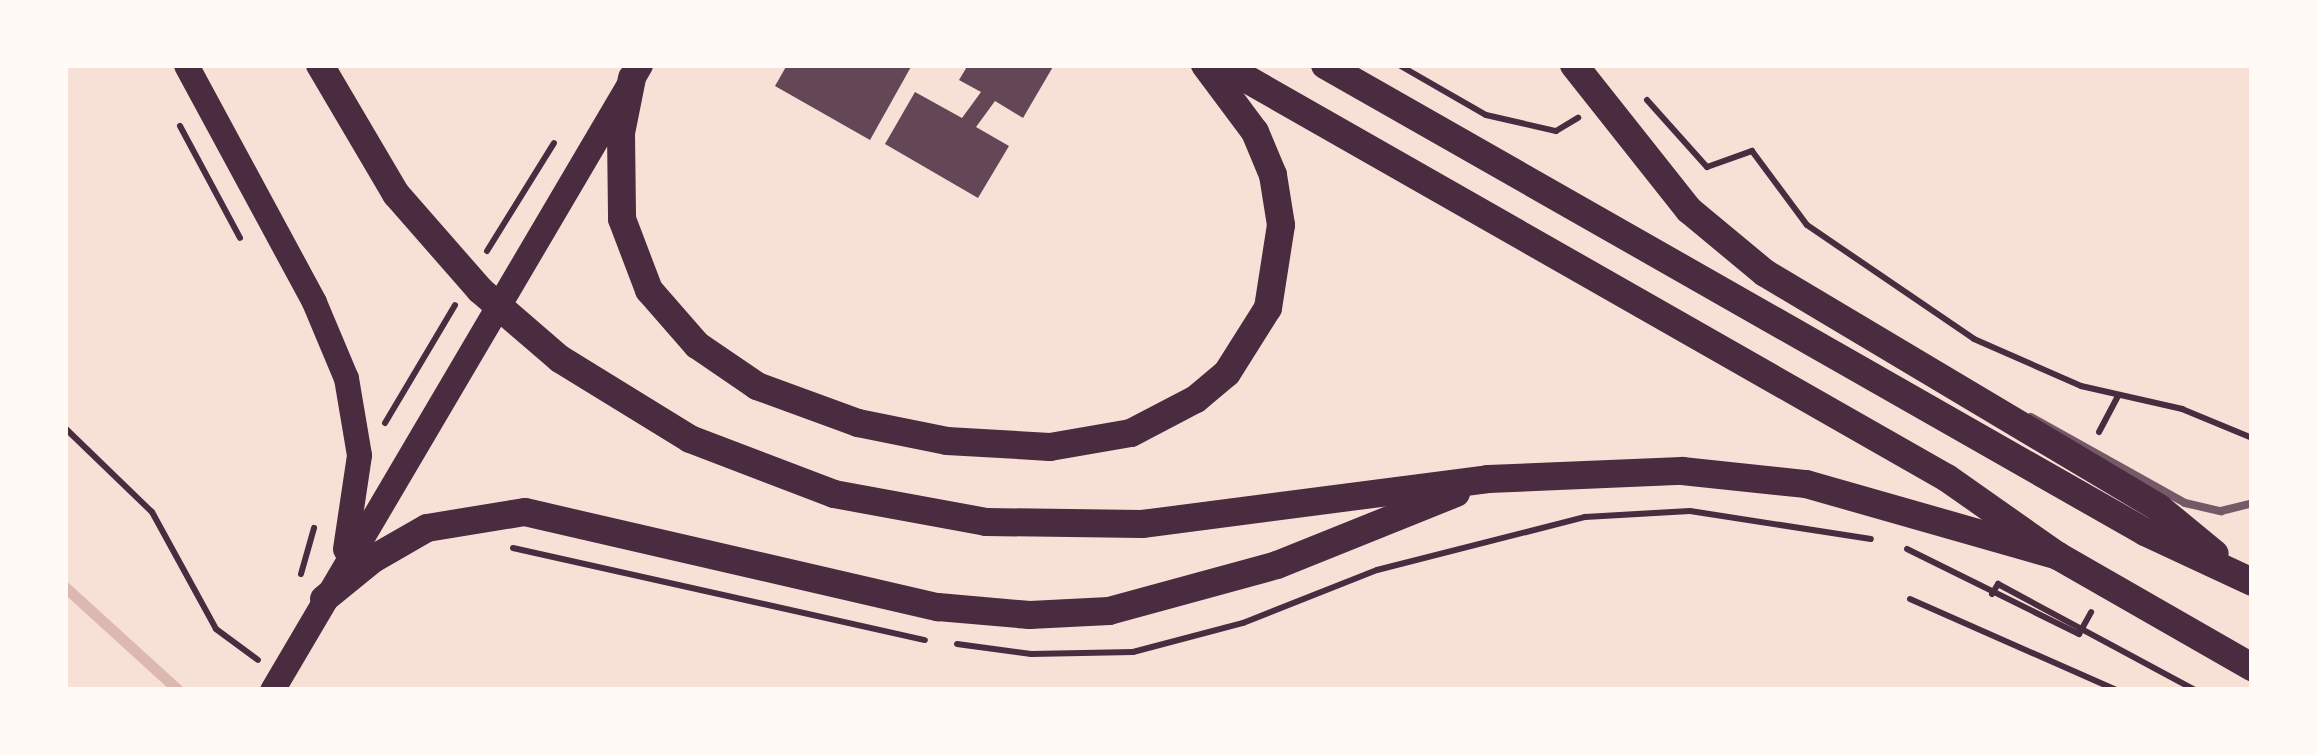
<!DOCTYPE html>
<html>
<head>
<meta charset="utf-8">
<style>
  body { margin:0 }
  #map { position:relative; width:2317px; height:755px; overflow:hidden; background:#f7e1d7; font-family:"Source Sans 3",sans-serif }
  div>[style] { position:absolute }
  .stream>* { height:11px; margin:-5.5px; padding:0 5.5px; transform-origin:5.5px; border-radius:5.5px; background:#dcb8b0 }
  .building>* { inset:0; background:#644757 }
  .path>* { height:6px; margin:-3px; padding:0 3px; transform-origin:3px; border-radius:3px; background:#4a2c40 }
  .service>* { height:8px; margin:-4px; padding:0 4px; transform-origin:4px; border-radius:4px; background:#755966 }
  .primary>* { height:25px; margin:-12.5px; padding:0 12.5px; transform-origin:12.5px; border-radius:12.5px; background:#4a2c40 }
  .trunk>* { height:28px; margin:-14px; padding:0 14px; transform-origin:14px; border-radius:14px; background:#4a2c40 }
  span { translate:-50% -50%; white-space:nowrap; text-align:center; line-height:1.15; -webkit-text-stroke:10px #fffaf5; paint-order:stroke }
  .frame { position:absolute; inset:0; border:68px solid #fffaf5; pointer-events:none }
</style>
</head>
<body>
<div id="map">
  <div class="stream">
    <div style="left:65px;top:587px;width:153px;rotate:42.3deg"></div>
  </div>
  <div class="building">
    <div style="clip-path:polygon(787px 65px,912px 65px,870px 140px,775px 86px)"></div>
    <div style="clip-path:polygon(968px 65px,1054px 65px,1023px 118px,995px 101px,976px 127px,1009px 146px,978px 198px,885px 144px,915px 92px,962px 118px,981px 92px,959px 80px)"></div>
  </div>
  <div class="path">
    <div style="left:1399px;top:65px;width:100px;rotate:29.9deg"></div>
    <div style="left:1486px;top:115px;width:72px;rotate:12.9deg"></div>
    <div style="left:1556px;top:131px;width:26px;rotate:-31deg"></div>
    <div style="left:1647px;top:100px;width:90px;rotate:48.2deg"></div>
    <div style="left:1707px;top:167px;width:48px;rotate:-19.6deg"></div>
    <div style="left:1752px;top:151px;width:92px;rotate:53.4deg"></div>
    <div style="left:1807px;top:225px;width:202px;rotate:34.3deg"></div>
    <div style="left:1974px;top:339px;width:117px;rotate:23.7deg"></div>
    <div style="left:2081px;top:386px;width:104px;rotate:12.8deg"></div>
    <div style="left:2182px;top:409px;width:76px;rotate:22.5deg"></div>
    <div style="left:180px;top:126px;width:127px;rotate:61.8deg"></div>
    <div style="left:487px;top:251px;width:127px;rotate:-58.2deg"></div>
    <div style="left:385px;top:423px;width:137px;rotate:-59.3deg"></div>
    <div style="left:65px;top:428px;width:121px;rotate:44deg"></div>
    <div style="left:152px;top:512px;width:133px;rotate:61.3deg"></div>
    <div style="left:216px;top:629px;width:52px;rotate:36.4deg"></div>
    <div style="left:2099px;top:432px;width:41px;rotate:-62.2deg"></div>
    <div style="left:513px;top:548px;width:422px;rotate:12.6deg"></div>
    <div style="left:1907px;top:549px;width:192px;rotate:26.3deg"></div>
    <div style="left:2079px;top:634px;width:25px;rotate:-61deg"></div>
    <div style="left:301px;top:574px;width:48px;rotate:-74.2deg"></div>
    <div style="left:1992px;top:594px;width:12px;rotate:-59deg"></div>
    <div style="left:1998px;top:584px;width:224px;rotate:28.3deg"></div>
    <div style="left:1910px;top:599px;width:225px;rotate:23.8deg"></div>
    <div style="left:957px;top:644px;width:75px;rotate:7.7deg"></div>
    <div style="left:1031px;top:654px;width:102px;rotate:-1.1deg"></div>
    <div style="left:1133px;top:652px;width:114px;rotate:-14.8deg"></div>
    <div style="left:1243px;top:623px;width:144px;rotate:-21.6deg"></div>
    <div style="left:1377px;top:570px;width:215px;rotate:-14.3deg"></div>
    <div style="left:1585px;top:517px;width:105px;rotate:-3.3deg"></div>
    <div style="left:1690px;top:511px;width:183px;rotate:8.8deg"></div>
  </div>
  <div class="service">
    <div style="left:2031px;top:417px;width:176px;rotate:29.2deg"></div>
    <div style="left:2185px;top:503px;width:37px;rotate:13deg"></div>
    <div style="left:2221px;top:511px;width:32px;rotate:-14deg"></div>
  </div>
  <div class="primary">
    <div style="left:186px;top:65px;width:269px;rotate:61.6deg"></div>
    <div style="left:314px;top:302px;width:82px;rotate:67.2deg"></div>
    <div style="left:346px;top:378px;width:78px;rotate:80.4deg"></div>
    <div style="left:359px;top:455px;width:95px;rotate:98.5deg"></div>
    <div style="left:272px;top:690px;width:725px;rotate:-59.51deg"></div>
  </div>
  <div class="trunk">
    <div style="left:320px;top:65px;width:150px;rotate:59.5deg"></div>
    <div style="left:396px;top:194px;width:128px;rotate:48.8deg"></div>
    <div style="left:480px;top:290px;width:106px;rotate:40.8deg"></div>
    <div style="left:560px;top:359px;width:153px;rotate:31.6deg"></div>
    <div style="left:690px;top:439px;width:154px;rotate:20.9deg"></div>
    <div style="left:834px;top:494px;width:155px;rotate:10.4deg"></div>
    <div style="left:986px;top:522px;width:156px;rotate:0.7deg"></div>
    <div style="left:1142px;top:524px;width:349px;rotate:-7.4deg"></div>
    <div style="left:1488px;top:479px;width:194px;rotate:-2.4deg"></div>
    <div style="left:1682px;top:471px;width:125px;rotate:6deg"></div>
    <div style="left:1806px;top:484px;width:262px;rotate:15.9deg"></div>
    <div style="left:1222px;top:65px;width:834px;rotate:29.67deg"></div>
    <div style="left:1947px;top:478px;width:136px;rotate:35.1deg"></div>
    <div style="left:2058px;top:556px;width:224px;rotate:29.8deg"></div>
    <div style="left:1325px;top:65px;width:944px;rotate:29.66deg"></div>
    <div style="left:2145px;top:532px;width:118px;rotate:25deg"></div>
    <div style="left:1574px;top:65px;width:185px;rotate:51.6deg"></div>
    <div style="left:1689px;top:210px;width:99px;rotate:39.7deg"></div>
    <div style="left:1765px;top:273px;width:459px;rotate:30.8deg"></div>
    <div style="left:2159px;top:508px;width:72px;rotate:39.4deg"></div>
    <div style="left:632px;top:78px;width:56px;rotate:101.3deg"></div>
    <div style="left:621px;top:133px;width:86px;rotate:89.3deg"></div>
    <div style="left:622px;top:219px;width:76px;rotate:69.2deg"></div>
    <div style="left:649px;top:290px;width:73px;rotate:48.9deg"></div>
    <div style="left:697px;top:345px;width:73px;rotate:34.3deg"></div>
    <div style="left:757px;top:386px;width:108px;rotate:20.1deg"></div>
    <div style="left:858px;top:423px;width:91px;rotate:11.4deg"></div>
    <div style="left:947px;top:441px;width:103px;rotate:3.3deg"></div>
    <div style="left:1050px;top:447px;width:82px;rotate:-9.8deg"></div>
    <div style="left:1131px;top:433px;width:73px;rotate:-27.6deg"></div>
    <div style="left:1196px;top:399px;width:40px;rotate:-40deg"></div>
    <div style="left:1227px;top:373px;width:77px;rotate:-57.8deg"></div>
    <div style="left:1268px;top:308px;width:84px;rotate:-81.1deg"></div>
    <div style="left:1281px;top:225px;width:51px;rotate:-99.1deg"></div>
    <div style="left:1273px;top:175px;width:47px;rotate:-112.7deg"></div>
    <div style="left:1255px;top:132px;width:84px;rotate:-126.7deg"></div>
    <div style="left:324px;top:599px;width:63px;rotate:-39.2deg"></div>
    <div style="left:373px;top:559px;width:62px;rotate:-29.9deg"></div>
    <div style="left:427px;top:528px;width:99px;rotate:-9.3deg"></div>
    <div style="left:525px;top:512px;width:424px;rotate:13deg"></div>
    <div style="left:938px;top:607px;width:92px;rotate:5deg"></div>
    <div style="left:1030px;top:615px;width:79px;rotate:-2.9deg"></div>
    <div style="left:1109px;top:611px;width:174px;rotate:-15.3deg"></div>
    <div style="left:1277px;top:565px;width:193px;rotate:-21.9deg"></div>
  </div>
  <div class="frame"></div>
</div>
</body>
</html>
